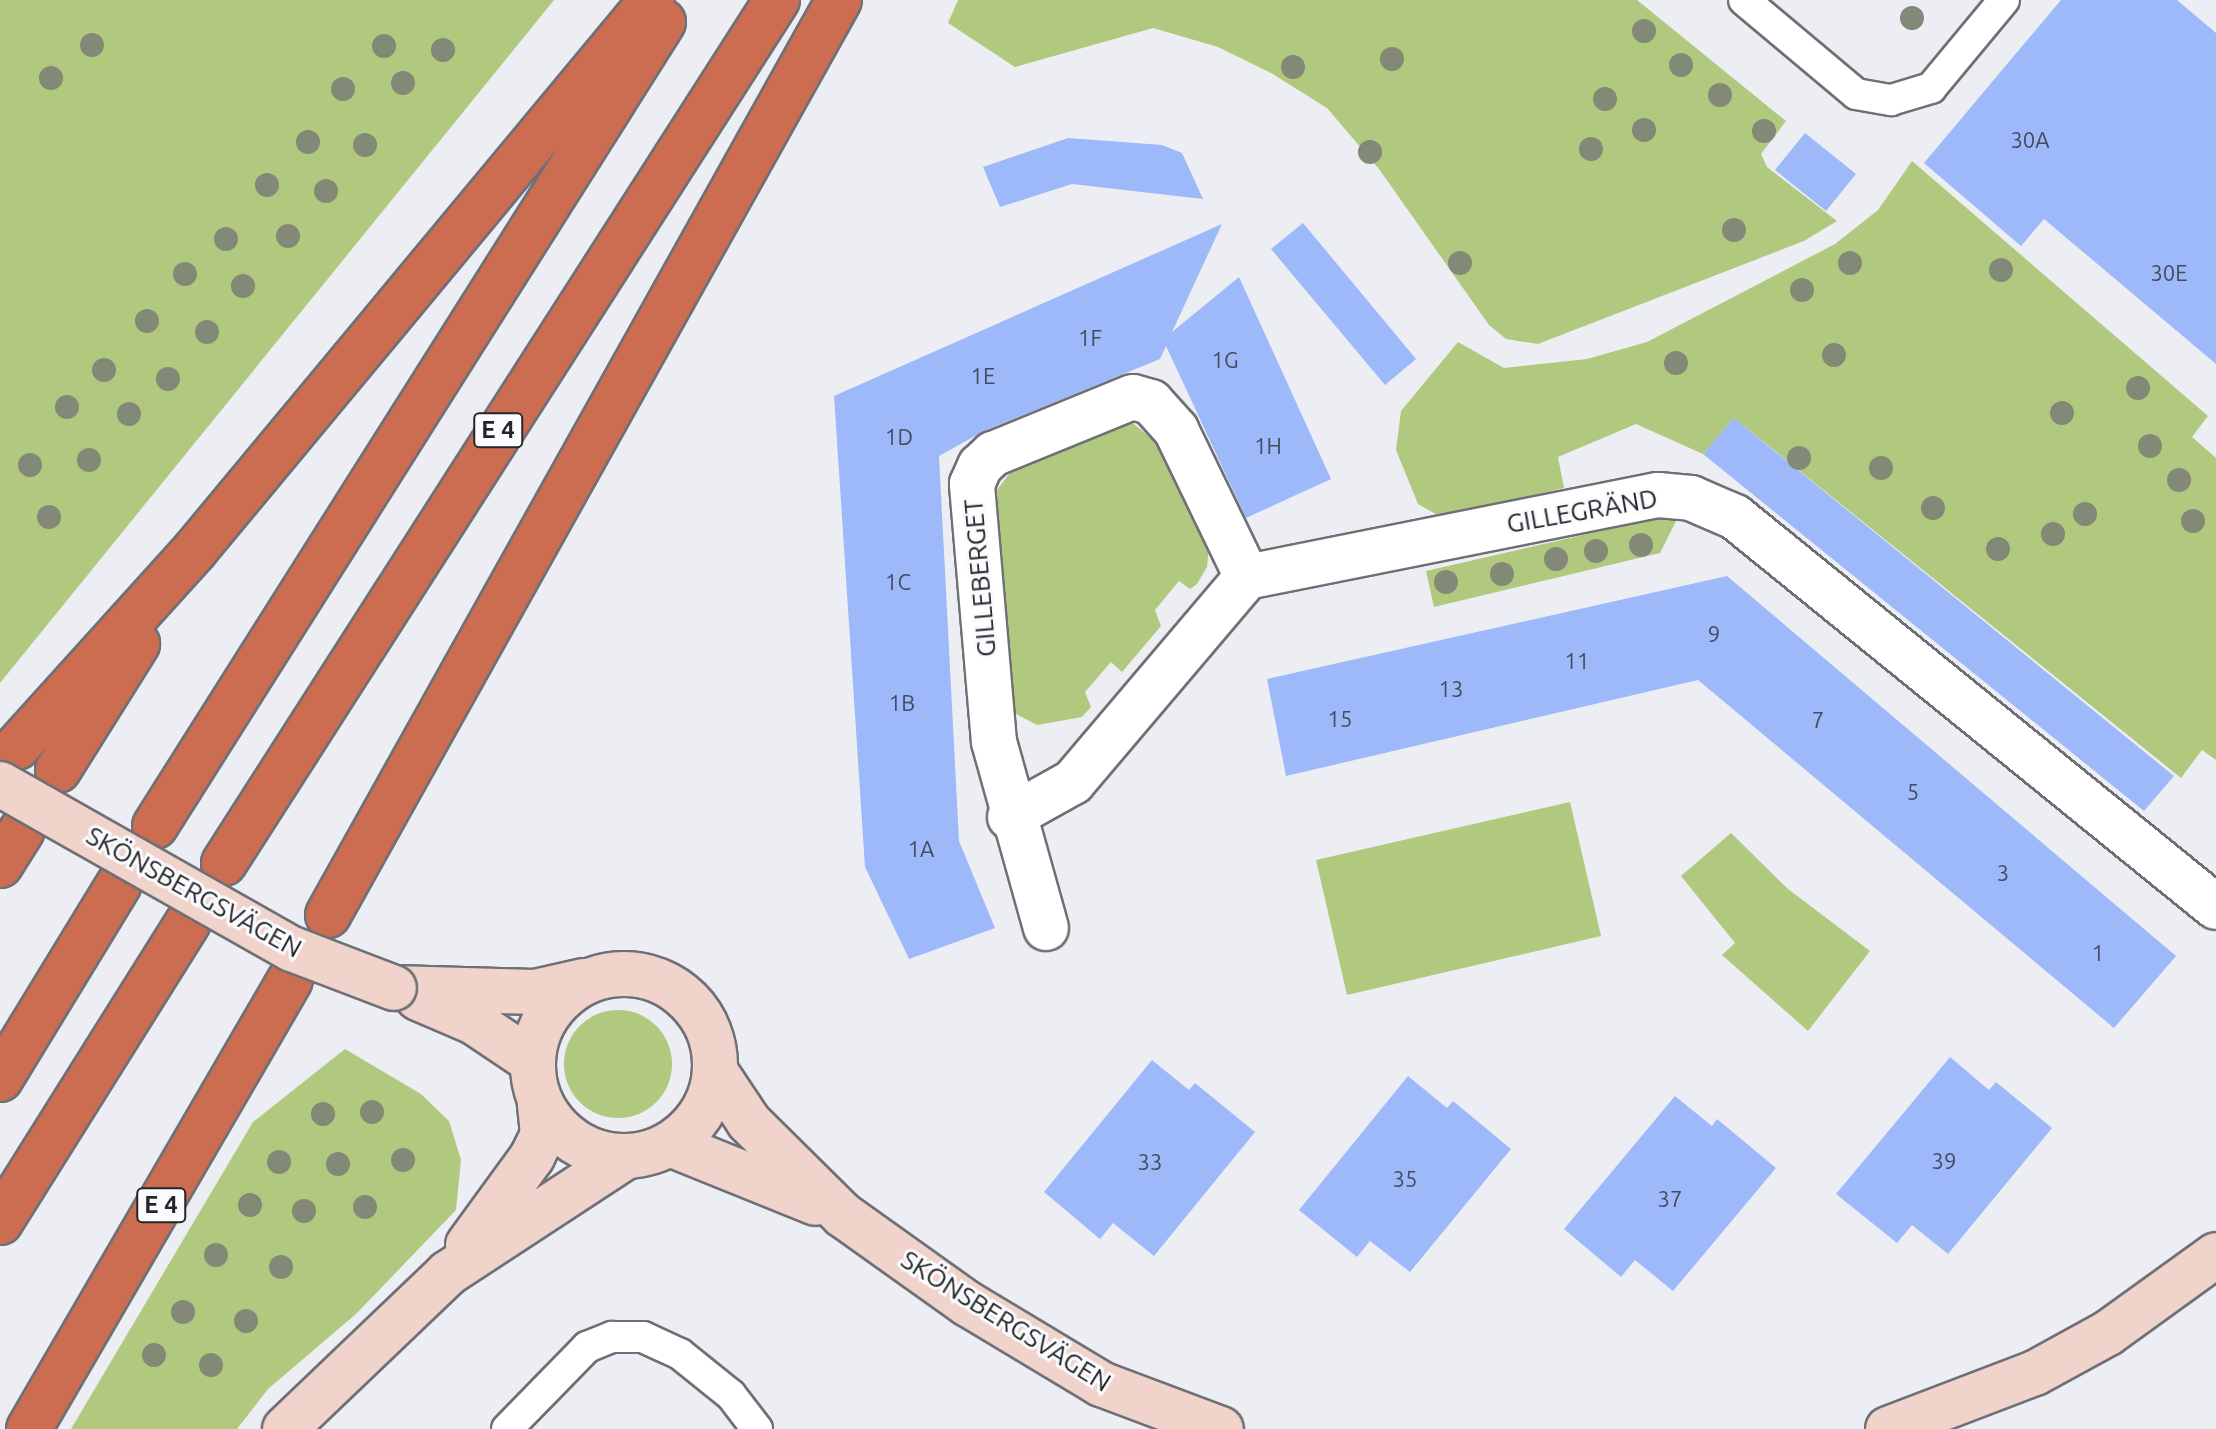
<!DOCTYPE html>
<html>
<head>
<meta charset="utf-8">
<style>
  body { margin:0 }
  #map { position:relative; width:2216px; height:1429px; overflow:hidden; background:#eceef3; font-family:Ubuntu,sans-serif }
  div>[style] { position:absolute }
  .green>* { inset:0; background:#b1c97f }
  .round { border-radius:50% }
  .building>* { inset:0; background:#9db9fa }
  .roads { filter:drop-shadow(2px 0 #6e7075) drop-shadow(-2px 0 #6e7075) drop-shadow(0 2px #6e7075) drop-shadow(0 -2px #6e7075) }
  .lane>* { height:30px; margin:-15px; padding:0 15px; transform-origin:15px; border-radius:15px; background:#fff }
  .street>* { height:44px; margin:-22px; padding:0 22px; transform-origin:22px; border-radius:22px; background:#fff }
  .secondary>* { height:44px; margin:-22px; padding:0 22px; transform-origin:22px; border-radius:22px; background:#f0d3cb }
  .secondary>.ring { margin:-22px; padding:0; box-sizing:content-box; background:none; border:44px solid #f0d3cb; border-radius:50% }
  .highway>* { height:44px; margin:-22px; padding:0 22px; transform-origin:22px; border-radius:22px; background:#cc6d52 }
  .bridges { filter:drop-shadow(2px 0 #6e7075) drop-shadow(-2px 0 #6e7075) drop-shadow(0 2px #6e7075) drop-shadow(0 -2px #6e7075) }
  .secondary-bridge>* { height:44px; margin:-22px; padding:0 22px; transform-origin:22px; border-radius:22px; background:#f0d3cb }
  .trees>* { width:24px; height:24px; margin:-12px; border-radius:50%; background:#828976 }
  span { translate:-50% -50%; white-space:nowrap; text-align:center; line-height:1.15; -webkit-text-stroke:6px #fafbfe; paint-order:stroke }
  .number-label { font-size:22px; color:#434b5c }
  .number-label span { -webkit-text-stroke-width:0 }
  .shield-label span { padding:2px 6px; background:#fafbfe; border:2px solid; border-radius:6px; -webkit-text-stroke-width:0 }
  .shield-label { font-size:24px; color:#252627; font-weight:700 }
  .street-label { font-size:26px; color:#252627 }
</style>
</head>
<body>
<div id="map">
  <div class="green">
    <div style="clip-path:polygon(0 0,554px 0,0 683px)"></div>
    <div style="clip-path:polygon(958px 0,1637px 0,1786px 121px,1761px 154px,1767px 167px,1837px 221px,1804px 241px,1538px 344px,1506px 339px,1489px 325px,1379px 169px,1327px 108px,1271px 73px,1218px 47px,1153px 28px,1015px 67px,948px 23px)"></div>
    <div style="clip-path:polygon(1912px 161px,2208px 416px,2192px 437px,2216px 458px,2216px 760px,2202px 750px,2181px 778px,1734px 418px,1703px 454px,1636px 424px,1558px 457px,1564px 488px,1441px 517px,1418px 504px,1396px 450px,1401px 411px,1458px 342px,1504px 368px,1587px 359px,1647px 342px,1835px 244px,1878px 210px)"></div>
    <div style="clip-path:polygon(1130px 421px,1160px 445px,1209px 547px,1207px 567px,1197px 584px,1190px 589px,1179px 581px,1155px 610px,1161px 626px,1122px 672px,1111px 662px,1085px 692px,1091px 707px,1082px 717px,1037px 725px,1016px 714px,1010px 703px,997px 490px,1019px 461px)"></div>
    <div style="clip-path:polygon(1657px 518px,1677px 519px,1660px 553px,1434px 607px,1426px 571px)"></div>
    <div style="clip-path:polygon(1570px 802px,1601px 936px,1347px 995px,1316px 860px)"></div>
    <div style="clip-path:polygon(1731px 833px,1788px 889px,1870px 951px,1808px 1031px,1722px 955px,1735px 943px,1681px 876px)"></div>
    <div class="round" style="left:564px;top:1010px;width:108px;height:108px"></div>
    <div style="clip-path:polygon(345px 1049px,421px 1094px,449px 1121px,461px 1160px,456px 1210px,356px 1314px,268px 1389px,237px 1429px,71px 1429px,253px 1122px)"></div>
  </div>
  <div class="building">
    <div style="clip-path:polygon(2061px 0,2177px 0,2216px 33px,2216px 364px,2044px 219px,2021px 246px,1924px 163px)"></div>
    <div style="clip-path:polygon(1805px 133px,1856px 174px,1826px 211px,1775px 170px)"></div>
    <div style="clip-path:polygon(1068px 138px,1162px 145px,1182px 153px,1203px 199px,1072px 184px,1000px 207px,983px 167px)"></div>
    <div style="clip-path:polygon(1303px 223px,1416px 359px,1385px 385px,1271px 249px)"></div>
    <div style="clip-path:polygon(1222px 224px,1172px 332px,1239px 277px,1331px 479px,1246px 518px,1166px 346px,1160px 359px,984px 431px,939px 456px,959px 841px,995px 928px,909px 959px,865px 867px,834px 396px)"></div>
    <div style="clip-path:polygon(1734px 418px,2174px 776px,2144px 811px,1703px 454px)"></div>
    <div style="clip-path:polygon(1727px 576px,2176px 956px,2114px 1028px,1698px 680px,1286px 776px,1267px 679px)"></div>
    <div style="clip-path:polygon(1950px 1057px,1989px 1090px,1996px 1082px,2052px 1128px,1948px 1254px,1912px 1225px,1897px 1243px,1836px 1194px)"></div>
    <div style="clip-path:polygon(1152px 1060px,1189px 1090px,1195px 1083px,1255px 1132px,1154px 1256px,1113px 1223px,1100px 1239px,1044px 1192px)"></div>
    <div style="clip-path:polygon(1408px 1076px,1447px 1108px,1453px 1101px,1511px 1149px,1410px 1272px,1370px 1241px,1357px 1257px,1299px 1210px)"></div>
    <div style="clip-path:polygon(1675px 1096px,1712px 1126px,1717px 1119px,1776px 1168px,1673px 1291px,1635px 1260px,1621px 1277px,1564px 1229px)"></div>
  </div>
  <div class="roads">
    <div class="lane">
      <div style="left:1744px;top:0;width:146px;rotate:40deg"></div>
      <div style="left:1856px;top:94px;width:36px;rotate:10deg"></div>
      <div style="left:1891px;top:100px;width:42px;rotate:-16.7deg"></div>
      <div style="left:1931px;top:88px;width:114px;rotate:-50.3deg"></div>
      <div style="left:507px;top:1429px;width:115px;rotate:-45.7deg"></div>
      <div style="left:587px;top:1347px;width:27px;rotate:-22deg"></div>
      <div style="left:612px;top:1337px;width:31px"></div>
      <div style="left:643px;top:1337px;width:41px;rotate:24.7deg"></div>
      <div style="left:680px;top:1354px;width:65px;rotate:38.8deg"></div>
      <div style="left:731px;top:1395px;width:43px;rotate:52.6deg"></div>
    </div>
    <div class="street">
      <div style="left:1010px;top:817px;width:72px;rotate:-29.1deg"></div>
      <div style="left:1073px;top:782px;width:269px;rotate:-49.7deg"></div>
      <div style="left:1247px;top:577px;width:419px;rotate:-11.3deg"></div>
      <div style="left:1658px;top:495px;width:33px;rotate:5deg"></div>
      <div style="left:1691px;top:498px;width:48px;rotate:23.4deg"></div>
      <div style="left:1735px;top:517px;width:619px;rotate:39.04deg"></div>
      <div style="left:1046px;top:928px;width:193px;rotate:-105.6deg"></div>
      <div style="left:994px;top:742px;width:259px;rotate:-94.9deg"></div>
      <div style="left:972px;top:484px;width:20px;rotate:-66deg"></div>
      <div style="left:980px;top:466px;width:18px;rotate:-43deg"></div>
      <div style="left:993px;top:454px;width:151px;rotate:-22.2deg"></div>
      <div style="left:1133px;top:397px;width:19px;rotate:16deg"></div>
      <div style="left:1151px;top:402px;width:38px;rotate:48deg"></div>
      <div style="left:1176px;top:430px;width:163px;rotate:64.2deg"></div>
    </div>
    <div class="secondary">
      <div class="ring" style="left:533px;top:974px;width:138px;height:138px"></div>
      <div style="left:394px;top:988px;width:141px;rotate:1.6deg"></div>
      <div style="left:535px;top:992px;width:50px;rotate:-12.7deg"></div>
      <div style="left:418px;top:998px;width:61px;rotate:23.2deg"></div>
      <div style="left:474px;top:1022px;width:70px;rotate:33.9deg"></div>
      <div style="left:715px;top:1071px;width:61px;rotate:56.3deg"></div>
      <div style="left:749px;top:1122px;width:132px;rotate:44.7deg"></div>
      <div style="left:843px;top:1215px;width:153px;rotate:35.5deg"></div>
      <div style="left:968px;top:1304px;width:155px;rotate:31deg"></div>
      <div style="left:1101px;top:1384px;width:128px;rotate:20.6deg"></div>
      <div style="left:670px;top:1144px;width:157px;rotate:22deg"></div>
      <div style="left:468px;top:1245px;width:109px;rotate:-54deg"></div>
      <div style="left:532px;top:1157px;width:25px;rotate:-64deg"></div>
      <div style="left:543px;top:1134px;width:31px;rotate:-96deg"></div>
      <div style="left:285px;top:1429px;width:226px;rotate:-43.7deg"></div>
      <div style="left:448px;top:1273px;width:212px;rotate:-33.2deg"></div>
      <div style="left:1888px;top:1429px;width:157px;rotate:-20.9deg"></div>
      <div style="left:2035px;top:1373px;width:83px;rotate:-28.7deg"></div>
      <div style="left:2108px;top:1333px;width:133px;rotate:-35.8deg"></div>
    </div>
    <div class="highway">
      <div style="left:17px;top:747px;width:266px;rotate:-47.9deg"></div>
      <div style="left:195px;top:550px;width:715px;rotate:-50.28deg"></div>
      <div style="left:58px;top:770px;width:149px;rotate:-57.9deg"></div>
      <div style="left:155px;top:826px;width:951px;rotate:-57.71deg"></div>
      <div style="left:224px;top:863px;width:1025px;rotate:-57.35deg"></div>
      <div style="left:0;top:865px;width:41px;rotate:-57.8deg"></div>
      <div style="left:328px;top:915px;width:1048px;rotate:-60.82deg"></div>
      <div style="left:0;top:1079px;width:228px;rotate:-58.6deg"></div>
      <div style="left:0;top:1222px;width:354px;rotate:-57.9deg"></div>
      <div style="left:29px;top:1429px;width:519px;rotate:-59.83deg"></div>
    </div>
  </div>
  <div class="bridges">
    <div class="secondary-bridge">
      <div style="left:0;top:784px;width:335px;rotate:29.5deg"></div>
      <div style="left:292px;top:949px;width:109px;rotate:20.9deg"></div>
    </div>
  </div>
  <div class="trees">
    <div style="left:1912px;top:18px"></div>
    <div style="left:1644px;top:31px"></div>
    <div style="left:92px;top:45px"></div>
    <div style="left:384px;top:46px"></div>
    <div style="left:443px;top:50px"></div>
    <div style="left:1392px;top:59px"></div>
    <div style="left:1681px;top:65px"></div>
    <div style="left:1293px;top:67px"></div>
    <div style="left:51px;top:78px"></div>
    <div style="left:403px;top:83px"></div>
    <div style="left:343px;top:89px"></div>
    <div style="left:1720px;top:95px"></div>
    <div style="left:1605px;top:99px"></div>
    <div style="left:1644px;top:130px"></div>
    <div style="left:1764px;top:131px"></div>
    <div style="left:308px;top:142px"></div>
    <div style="left:365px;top:145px"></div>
    <div style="left:1591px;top:149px"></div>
    <div style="left:1370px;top:152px"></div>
    <div style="left:267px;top:185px"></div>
    <div style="left:326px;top:191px"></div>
    <div style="left:1734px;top:230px"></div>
    <div style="left:288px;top:236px"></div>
    <div style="left:226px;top:239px"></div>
    <div style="left:1460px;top:263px"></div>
    <div style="left:1850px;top:263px"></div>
    <div style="left:2001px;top:270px"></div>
    <div style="left:185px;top:274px"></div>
    <div style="left:243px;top:286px"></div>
    <div style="left:1802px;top:290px"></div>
    <div style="left:147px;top:321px"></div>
    <div style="left:207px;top:332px"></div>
    <div style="left:1834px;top:355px"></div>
    <div style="left:1676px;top:363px"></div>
    <div style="left:104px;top:370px"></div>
    <div style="left:168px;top:379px"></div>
    <div style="left:2138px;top:388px"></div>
    <div style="left:67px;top:407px"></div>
    <div style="left:2062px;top:413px"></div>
    <div style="left:129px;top:414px"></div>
    <div style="left:2150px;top:446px"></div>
    <div style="left:1799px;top:458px"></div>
    <div style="left:89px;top:460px"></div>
    <div style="left:30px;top:465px"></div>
    <div style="left:1881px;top:468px"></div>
    <div style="left:2179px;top:480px"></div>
    <div style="left:1933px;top:508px"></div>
    <div style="left:2085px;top:514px"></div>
    <div style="left:49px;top:517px"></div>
    <div style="left:2193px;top:521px"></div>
    <div style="left:2053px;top:534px"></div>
    <div style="left:1641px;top:545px"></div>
    <div style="left:1998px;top:549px"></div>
    <div style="left:1596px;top:551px"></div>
    <div style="left:1556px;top:559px"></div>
    <div style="left:1502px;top:574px"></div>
    <div style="left:1446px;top:582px"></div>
    <div style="left:372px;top:1112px"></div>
    <div style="left:323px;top:1114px"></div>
    <div style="left:403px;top:1160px"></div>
    <div style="left:279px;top:1162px"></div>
    <div style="left:338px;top:1164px"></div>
    <div style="left:250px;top:1205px"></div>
    <div style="left:365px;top:1207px"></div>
    <div style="left:304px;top:1211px"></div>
    <div style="left:216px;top:1255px"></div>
    <div style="left:281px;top:1267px"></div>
    <div style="left:183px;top:1312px"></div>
    <div style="left:246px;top:1321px"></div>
    <div style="left:154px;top:1355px"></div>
    <div style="left:211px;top:1365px"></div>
  </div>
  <div class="number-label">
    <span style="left:2030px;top:140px">30A</span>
    <span style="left:2169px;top:273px">30E</span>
    <span style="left:1090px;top:338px">1F</span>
    <span style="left:1225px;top:360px">1G</span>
    <span style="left:983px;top:376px">1E</span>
    <span style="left:899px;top:437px">1D</span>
    <span style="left:1268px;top:446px">1H</span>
    <span style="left:898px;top:582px">1C</span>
    <span style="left:1714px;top:634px">9</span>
    <span style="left:1577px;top:661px">11</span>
    <span style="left:1451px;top:689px">13</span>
    <span style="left:902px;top:703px">1B</span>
    <span style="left:1340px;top:719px">15</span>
    <span style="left:1818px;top:720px">7</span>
    <span style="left:1913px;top:792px">5</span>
    <span style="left:921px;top:849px">1A</span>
    <span style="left:2003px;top:873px">3</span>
    <span style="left:2098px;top:953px">1</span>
    <span style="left:1944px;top:1161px">39</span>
    <span style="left:1150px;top:1162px">33</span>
    <span style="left:1405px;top:1179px">35</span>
    <span style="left:1670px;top:1199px">37</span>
  </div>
  <div class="shield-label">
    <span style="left:498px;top:430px">E 4</span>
    <span style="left:161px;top:1205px">E 4</span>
  </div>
  <div class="street-label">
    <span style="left:1582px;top:511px;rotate:-10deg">GILLEGRÄND</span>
    <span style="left:980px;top:578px;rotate:-95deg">GILLEBERGET</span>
    <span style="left:194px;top:892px;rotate:29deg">SKÖNSBERGSVÄGEN</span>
    <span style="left:1006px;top:1321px;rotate:32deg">SKÖNSBERGSVÄGEN</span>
  </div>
</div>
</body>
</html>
